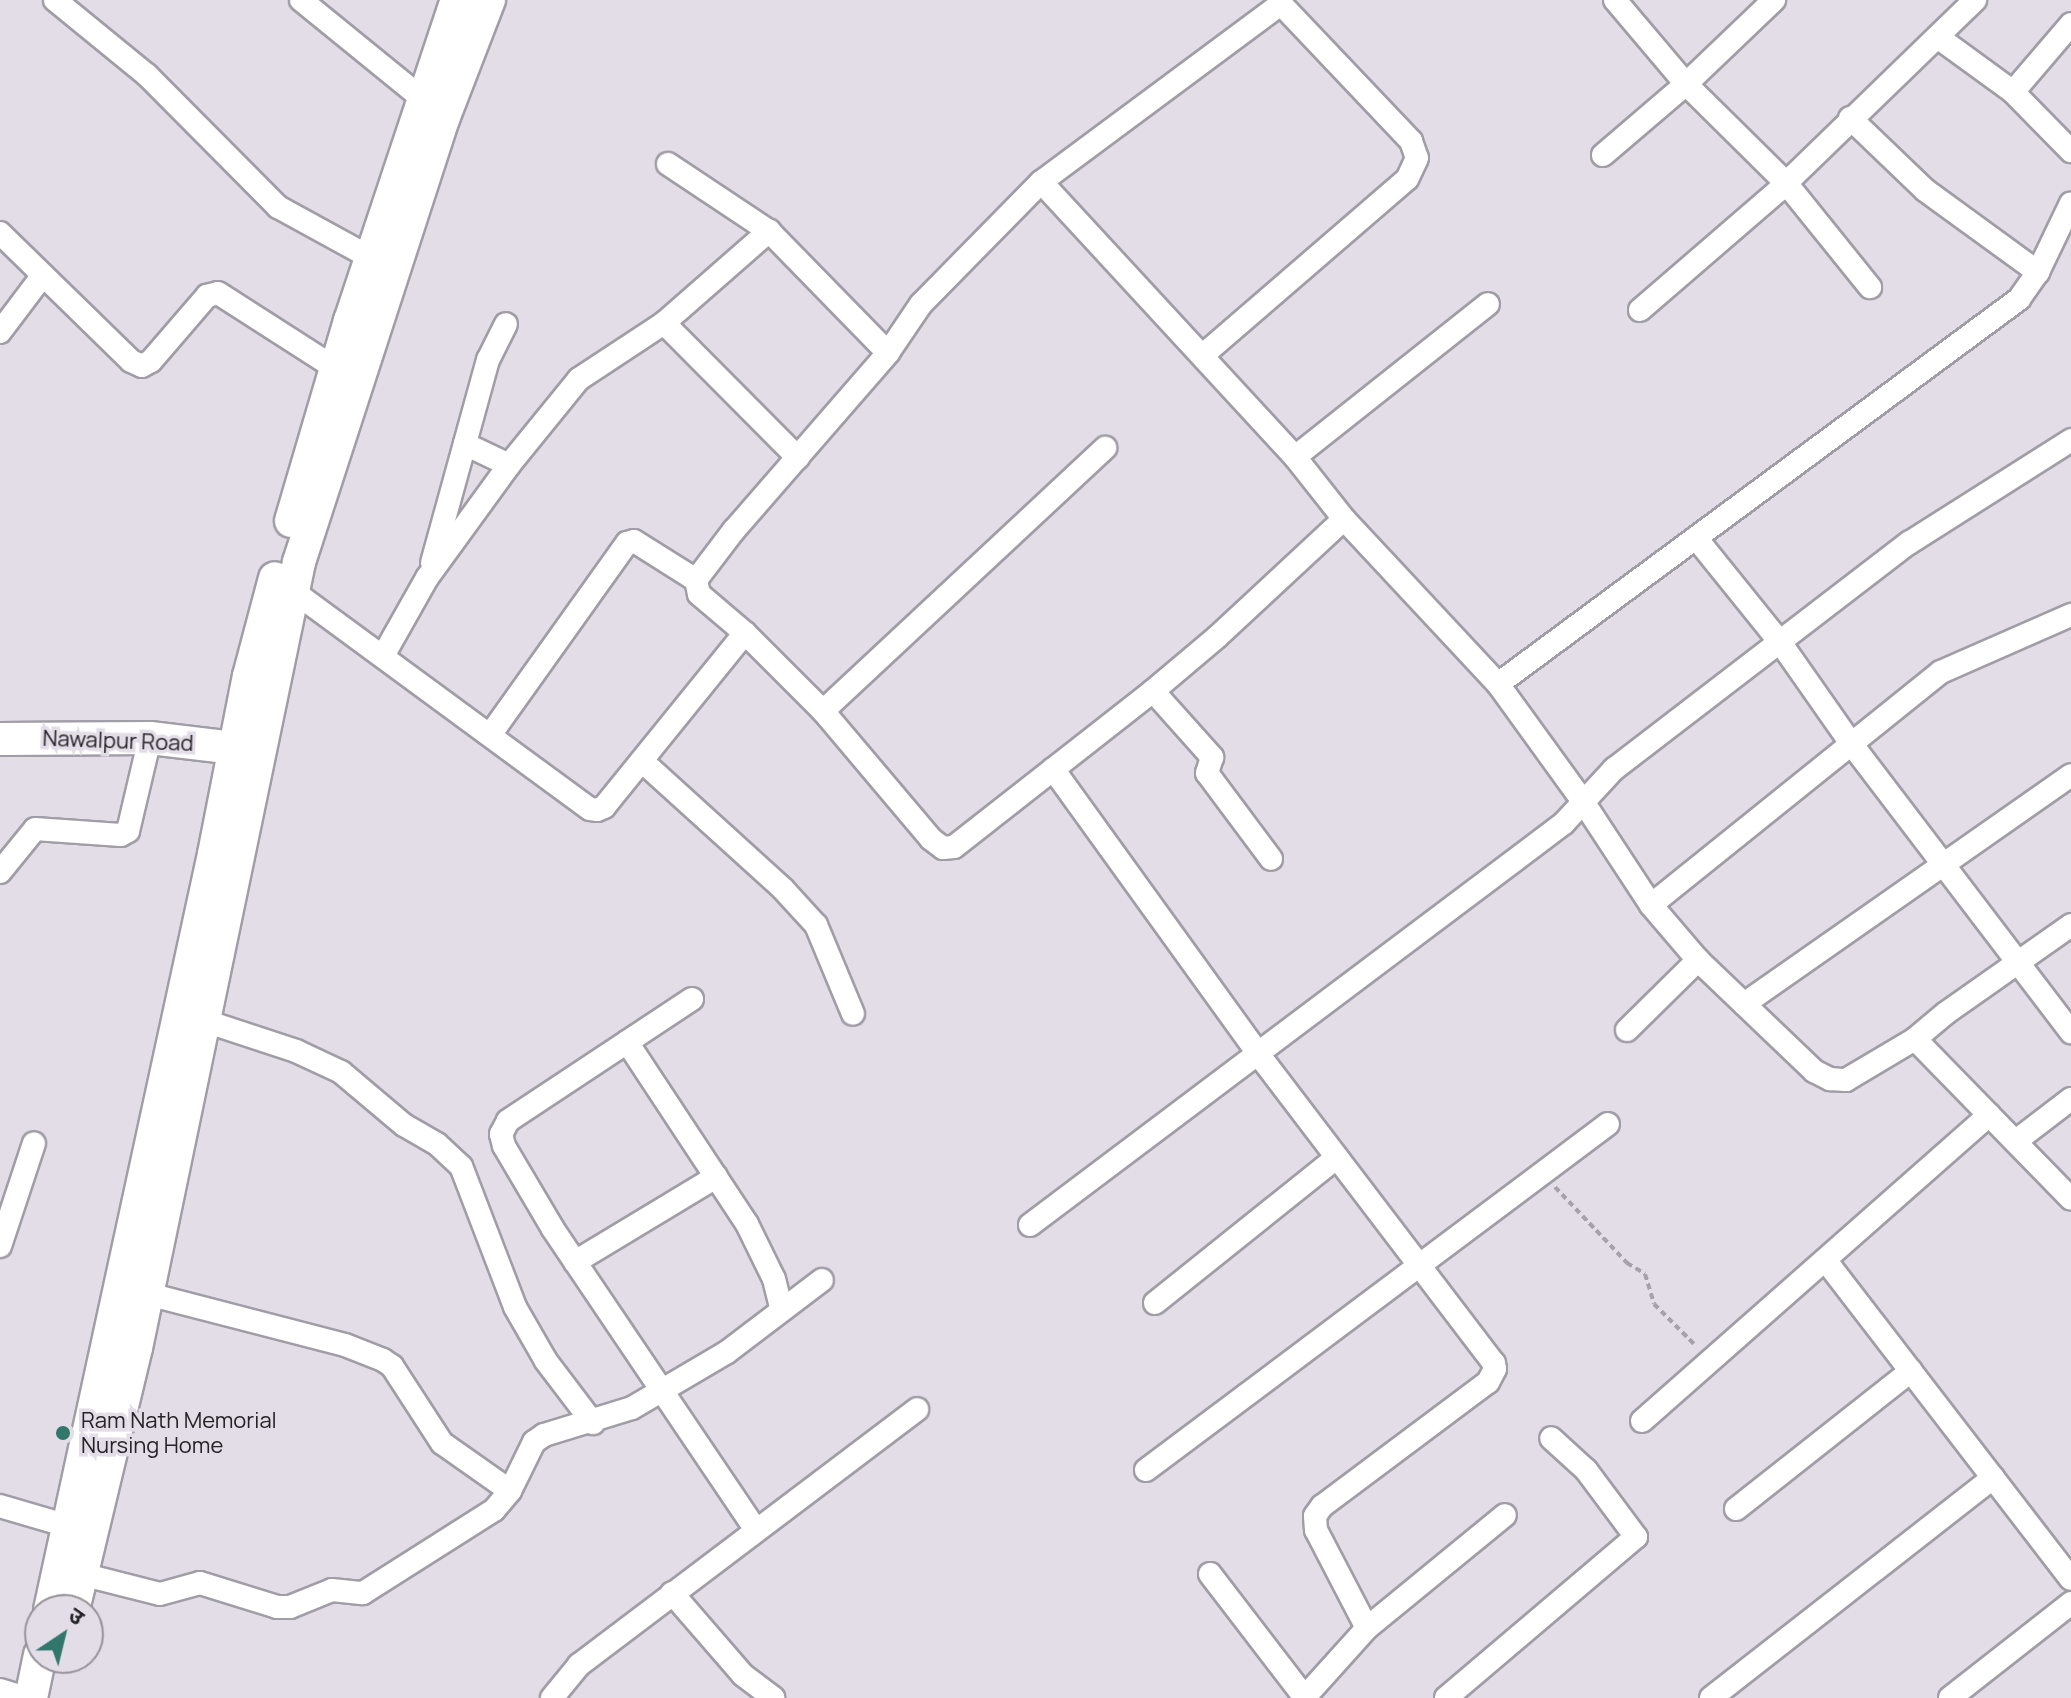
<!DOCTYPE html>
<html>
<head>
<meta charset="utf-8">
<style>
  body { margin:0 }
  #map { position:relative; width:2071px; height:1698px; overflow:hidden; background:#e2dde7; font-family:Manrope,"Noto Sans Devanagari",sans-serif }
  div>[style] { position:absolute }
  .path>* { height:4px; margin-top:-2px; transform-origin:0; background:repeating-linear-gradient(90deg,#a6a2aa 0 6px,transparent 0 10px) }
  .roads { filter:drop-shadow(2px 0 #a19da6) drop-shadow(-2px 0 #a19da6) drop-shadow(0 2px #a19da6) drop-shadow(0 -2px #a19da6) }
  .street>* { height:22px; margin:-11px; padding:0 11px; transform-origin:11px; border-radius:11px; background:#fff }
  .secondary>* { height:32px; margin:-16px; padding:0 16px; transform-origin:16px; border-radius:16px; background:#fff }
  .dots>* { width:22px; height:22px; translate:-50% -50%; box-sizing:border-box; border:4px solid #e2dde7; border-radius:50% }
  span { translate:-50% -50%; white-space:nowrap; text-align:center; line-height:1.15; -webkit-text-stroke:7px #e2dde7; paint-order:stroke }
  .street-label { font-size:22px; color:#252327 }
  .poi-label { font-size:22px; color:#252327 }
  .left { translate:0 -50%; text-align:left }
  .north { position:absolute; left:24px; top:1594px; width:80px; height:80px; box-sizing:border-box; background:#e2dde7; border:2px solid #96939a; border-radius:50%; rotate:35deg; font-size:22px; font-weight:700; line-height:32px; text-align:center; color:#252327 }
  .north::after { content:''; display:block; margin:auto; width:28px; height:36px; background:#32776b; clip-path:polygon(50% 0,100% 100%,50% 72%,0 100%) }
</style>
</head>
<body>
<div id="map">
  <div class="path">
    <div style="left:1555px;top:1187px;width:105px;rotate:46.5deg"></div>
    <div style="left:1627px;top:1263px;width:21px;rotate:31deg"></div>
    <div style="left:1645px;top:1274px;width:31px;rotate:73deg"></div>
    <div style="left:1654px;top:1304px;width:58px;rotate:45deg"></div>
  </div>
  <div class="roads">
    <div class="street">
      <div style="left:55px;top:0;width:119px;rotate:39.2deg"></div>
      <div style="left:147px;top:75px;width:186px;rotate:45.2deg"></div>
      <div style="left:278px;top:207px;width:106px;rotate:28.7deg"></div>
      <div style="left:301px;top:0;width:159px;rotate:39.1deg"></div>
      <div style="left:1615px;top:0;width:110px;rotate:49.8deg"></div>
      <div style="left:1686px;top:84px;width:122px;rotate:-43.7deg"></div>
      <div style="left:1939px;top:38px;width:92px;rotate:36.1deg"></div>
      <div style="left:2013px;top:92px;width:83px;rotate:45.5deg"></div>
      <div style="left:2013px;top:92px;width:89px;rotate:-49.5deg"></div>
      <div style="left:1850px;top:118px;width:104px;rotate:43.8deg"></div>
      <div style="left:1925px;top:190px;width:140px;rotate:36deg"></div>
      <div style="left:1603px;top:155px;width:109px;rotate:-40.5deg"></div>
      <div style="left:1686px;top:84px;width:141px;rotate:44.7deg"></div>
      <div style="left:1786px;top:183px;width:134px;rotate:51.1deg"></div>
      <div style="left:668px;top:164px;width:121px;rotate:33.6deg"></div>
      <div style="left:769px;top:231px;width:170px;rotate:45.7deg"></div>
      <div style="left:1041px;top:182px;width:299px;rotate:-36.6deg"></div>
      <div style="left:1281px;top:4px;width:189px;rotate:46.5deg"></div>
      <div style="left:1411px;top:141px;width:18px;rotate:71deg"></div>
      <div style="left:1417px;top:158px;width:23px;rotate:115deg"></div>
      <div style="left:1407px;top:179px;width:269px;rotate:139.2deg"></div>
      <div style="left:0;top:233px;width:183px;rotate:44.3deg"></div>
      <div style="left:131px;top:361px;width:12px;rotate:24deg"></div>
      <div style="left:142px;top:366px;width:10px;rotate:-29deg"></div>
      <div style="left:151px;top:361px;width:86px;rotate:-49.3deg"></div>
      <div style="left:207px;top:296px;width:11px;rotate:-15deg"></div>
      <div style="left:218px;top:293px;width:139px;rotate:32.7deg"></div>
      <div style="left:1640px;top:310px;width:184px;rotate:-40.8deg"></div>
      <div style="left:1779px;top:190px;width:273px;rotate:-44.1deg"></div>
      <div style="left:664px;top:323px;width:190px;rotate:45.2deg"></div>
      <div style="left:0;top:332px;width:71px;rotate:-53deg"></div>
      <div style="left:1295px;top:457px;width:246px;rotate:-38.4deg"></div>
      <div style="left:509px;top:465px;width:111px;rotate:-50.9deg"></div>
      <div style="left:579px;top:379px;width:102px;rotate:-33.4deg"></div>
      <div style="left:664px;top:323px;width:140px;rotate:-41.2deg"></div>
      <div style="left:1344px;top:519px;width:226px;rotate:47deg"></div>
      <div style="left:1498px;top:684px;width:147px;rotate:54.1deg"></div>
      <div style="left:1584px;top:803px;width:122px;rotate:56.7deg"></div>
      <div style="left:1651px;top:905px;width:72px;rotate:49.5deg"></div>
      <div style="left:1698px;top:960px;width:161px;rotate:43.7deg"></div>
      <div style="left:1814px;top:1071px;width:18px;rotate:27deg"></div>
      <div style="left:1830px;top:1079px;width:16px;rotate:4deg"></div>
      <div style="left:1846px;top:1080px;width:80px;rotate:-30.7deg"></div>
      <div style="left:1915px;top:1039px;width:223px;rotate:45.7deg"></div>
      <div style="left:1696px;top:538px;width:134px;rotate:51.1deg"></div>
      <div style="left:1780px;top:642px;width:122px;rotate:55deg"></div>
      <div style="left:1850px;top:742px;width:365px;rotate:52.7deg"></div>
      <div style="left:432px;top:563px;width:211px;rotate:-74.6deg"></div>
      <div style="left:488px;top:360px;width:40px;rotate:-63.4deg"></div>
      <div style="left:293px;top:591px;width:368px;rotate:36.3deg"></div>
      <div style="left:590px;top:809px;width:7px;rotate:8deg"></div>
      <div style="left:597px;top:810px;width:8px;rotate:-23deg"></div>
      <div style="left:604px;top:807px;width:224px;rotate:-51deg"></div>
      <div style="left:745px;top:633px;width:110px;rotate:45deg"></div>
      <div style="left:823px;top:711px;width:167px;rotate:49.8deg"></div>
      <div style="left:931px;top:839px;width:15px;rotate:37deg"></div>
      <div style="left:943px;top:848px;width:11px;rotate:-5deg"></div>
      <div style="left:954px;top:847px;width:253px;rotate:-38.1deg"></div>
      <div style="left:1153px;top:691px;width:84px;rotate:-40.2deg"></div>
      <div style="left:1217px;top:637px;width:173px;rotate:-42.9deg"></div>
      <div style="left:1344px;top:519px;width:79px;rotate:-128.3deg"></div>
      <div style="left:1295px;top:457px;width:374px;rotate:-132.7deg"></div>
      <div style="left:1041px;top:182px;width:171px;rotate:134.5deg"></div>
      <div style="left:921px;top:304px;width:59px;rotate:124deg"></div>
      <div style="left:888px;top:353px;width:235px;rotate:131deg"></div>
      <div style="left:734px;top:530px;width:63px;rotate:127.2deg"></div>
      <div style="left:696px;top:580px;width:14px;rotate:78deg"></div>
      <div style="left:699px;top:594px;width:60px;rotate:40.3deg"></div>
      <div style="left:383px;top:656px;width:90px;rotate:-60.6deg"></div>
      <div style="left:427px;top:578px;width:140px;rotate:-54deg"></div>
      <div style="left:509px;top:465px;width:49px;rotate:-154.5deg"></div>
      <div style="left:1498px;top:684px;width:648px;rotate:-36.46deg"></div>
      <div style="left:2019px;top:299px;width:33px;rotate:-55deg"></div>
      <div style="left:2038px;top:272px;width:76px;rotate:-64.4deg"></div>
      <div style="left:1153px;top:691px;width:89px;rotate:48.2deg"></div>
      <div style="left:1212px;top:757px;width:17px;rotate:107deg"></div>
      <div style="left:1207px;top:773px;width:107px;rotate:53.3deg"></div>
      <div style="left:823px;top:711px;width:386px;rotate:-43deg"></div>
      <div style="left:490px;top:735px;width:236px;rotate:-54.5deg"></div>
      <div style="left:627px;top:543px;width:7px;rotate:-16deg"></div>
      <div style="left:634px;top:541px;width:73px;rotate:32.2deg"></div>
      <div style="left:642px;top:761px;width:190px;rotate:42.2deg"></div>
      <div style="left:783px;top:889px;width:49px;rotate:47.5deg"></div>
      <div style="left:816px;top:925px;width:96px;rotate:67.4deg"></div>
      <div style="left:1053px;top:769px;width:352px;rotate:54.2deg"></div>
      <div style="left:1259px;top:1055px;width:387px;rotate:52.7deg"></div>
      <div style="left:1494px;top:1363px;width:6px;rotate:81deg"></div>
      <div style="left:1495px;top:1369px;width:15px;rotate:118deg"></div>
      <div style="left:1488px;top:1382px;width:207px;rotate:143.2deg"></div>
      <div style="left:1322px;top:1506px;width:12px;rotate:125deg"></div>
      <div style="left:1315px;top:1516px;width:14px;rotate:86deg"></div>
      <div style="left:1316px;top:1530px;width:110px;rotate:62.5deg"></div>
      <div style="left:1367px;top:1628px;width:94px;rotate:132deg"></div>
      <div style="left:0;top:872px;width:55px;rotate:-50.9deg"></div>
      <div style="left:35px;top:829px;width:86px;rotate:4deg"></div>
      <div style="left:121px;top:835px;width:8px;rotate:-30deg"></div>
      <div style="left:128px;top:831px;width:96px;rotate:-76.7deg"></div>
      <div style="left:1651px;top:905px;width:372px;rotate:-38.8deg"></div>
      <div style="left:1941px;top:672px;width:142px;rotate:-23.7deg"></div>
      <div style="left:692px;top:999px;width:221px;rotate:146.5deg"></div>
      <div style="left:508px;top:1121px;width:15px;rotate:118deg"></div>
      <div style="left:501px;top:1134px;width:12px;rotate:76deg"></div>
      <div style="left:504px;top:1146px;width:96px;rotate:59.4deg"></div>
      <div style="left:553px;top:1229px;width:363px;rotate:56deg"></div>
      <div style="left:1744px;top:1004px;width:399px;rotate:-35deg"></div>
      <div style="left:205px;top:1021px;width:96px;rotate:18.2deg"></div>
      <div style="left:296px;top:1051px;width:50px;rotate:25deg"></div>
      <div style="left:341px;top:1072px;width:82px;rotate:40.1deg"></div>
      <div style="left:404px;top:1125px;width:38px;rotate:30deg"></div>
      <div style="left:437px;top:1144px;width:33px;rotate:43deg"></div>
      <div style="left:461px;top:1166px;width:151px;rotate:69deg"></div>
      <div style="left:515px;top:1307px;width:62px;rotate:60.1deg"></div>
      <div style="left:546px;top:1361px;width:78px;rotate:52.8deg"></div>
      <div style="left:1627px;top:1030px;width:100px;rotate:-44.6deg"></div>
      <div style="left:1915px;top:1039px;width:40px;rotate:-40deg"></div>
      <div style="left:1946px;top:1013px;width:153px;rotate:-35.1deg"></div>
      <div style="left:627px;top:1042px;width:218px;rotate:56.6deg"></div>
      <div style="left:747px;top:1224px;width:61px;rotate:63.9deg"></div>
      <div style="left:774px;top:1279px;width:32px;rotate:76deg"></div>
      <div style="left:2016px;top:1141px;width:69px;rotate:-37.4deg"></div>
      <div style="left:1030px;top:1225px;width:668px;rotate:-36.97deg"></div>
      <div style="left:1564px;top:823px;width:74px;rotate:-47.2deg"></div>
      <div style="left:1614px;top:769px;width:372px;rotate:-37.5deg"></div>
      <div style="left:1909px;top:543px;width:192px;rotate:-32.4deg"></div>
      <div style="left:0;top:1246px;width:108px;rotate:-71.7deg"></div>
      <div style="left:1826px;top:1261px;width:401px;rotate:52.4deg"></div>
      <div style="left:575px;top:1262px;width:165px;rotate:-31.1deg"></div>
      <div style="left:148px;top:1294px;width:203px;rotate:14.5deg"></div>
      <div style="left:345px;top:1345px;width:41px;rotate:21.5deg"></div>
      <div style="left:383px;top:1360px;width:11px;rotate:34deg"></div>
      <div style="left:392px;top:1366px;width:92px;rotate:57deg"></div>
      <div style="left:442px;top:1443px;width:83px;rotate:35.2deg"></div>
      <div style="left:1155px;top:1303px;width:233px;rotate:-38.7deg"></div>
      <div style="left:1642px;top:1421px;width:463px;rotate:-41.4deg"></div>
      <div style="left:1146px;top:1470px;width:577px;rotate:-36.83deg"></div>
      <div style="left:0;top:1506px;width:71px;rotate:16.4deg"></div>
      <div style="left:1736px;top:1509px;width:223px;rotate:-38.3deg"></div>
      <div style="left:81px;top:1574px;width:81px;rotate:14.2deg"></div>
      <div style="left:160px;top:1594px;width:41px;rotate:-15.4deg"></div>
      <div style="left:200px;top:1583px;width:81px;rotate:17.3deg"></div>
      <div style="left:277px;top:1607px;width:13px"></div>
      <div style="left:290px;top:1607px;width:45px;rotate:-22deg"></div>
      <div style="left:332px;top:1590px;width:31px;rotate:6deg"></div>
      <div style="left:363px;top:1593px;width:155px;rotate:-32.4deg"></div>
      <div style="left:494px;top:1510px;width:25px;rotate:-50deg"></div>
      <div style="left:510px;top:1491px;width:55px;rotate:-63.9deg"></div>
      <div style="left:534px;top:1442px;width:12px;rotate:-35deg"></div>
      <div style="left:544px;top:1435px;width:92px;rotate:-17.1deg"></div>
      <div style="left:632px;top:1408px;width:110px;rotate:-30.5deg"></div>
      <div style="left:727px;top:1352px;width:119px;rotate:-37.2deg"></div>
      <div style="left:1210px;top:1574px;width:156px;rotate:52.5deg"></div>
      <div style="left:672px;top:1593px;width:108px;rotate:49.1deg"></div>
      <div style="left:743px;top:1675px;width:38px;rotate:37deg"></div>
      <div style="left:1367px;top:1628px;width:178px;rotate:-39.3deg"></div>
      <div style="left:0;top:1690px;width:28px;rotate:17deg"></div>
      <div style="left:552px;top:1698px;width:43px;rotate:-50.7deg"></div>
      <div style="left:579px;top:1665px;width:424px;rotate:-37.1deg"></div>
      <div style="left:1446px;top:1698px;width:249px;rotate:-40.3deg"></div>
      <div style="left:1636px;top:1537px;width:84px;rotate:-126.7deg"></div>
      <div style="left:1586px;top:1470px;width:47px;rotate:-137.6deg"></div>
      <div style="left:1711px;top:1698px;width:358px;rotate:-38deg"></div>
      <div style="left:1950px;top:1698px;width:154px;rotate:-38.1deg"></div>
    </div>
    <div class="secondary">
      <div style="left:291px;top:521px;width:209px;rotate:-73.6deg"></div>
      <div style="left:350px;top:321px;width:338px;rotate:-71.6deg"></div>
      <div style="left:0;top:739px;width:150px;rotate:-0.4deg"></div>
      <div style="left:150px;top:738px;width:86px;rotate:6.7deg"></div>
      <div style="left:50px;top:1610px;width:774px;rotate:-77.76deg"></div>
      <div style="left:214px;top:854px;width:181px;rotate:-78.9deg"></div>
      <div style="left:249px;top:676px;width:101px;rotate:-75.1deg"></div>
      <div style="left:73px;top:1610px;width:269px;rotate:-76.5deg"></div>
      <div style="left:136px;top:1348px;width:803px;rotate:-78.28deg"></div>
      <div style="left:299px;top:562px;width:466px;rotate:-72deg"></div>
      <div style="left:443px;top:119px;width:128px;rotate:-68.9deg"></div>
      <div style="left:31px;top:1698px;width:44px;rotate:-78.2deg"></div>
    </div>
  </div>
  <div class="dots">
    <div style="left:63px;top:1433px;background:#32776b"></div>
  </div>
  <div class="street-label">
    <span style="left:118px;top:741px;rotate:2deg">Nawalpur Road</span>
  </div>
  <div class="poi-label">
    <span class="left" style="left:81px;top:1433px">Ram Nath Memorial<br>Nursing Home</span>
  </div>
  <div class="north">उ</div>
</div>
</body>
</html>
